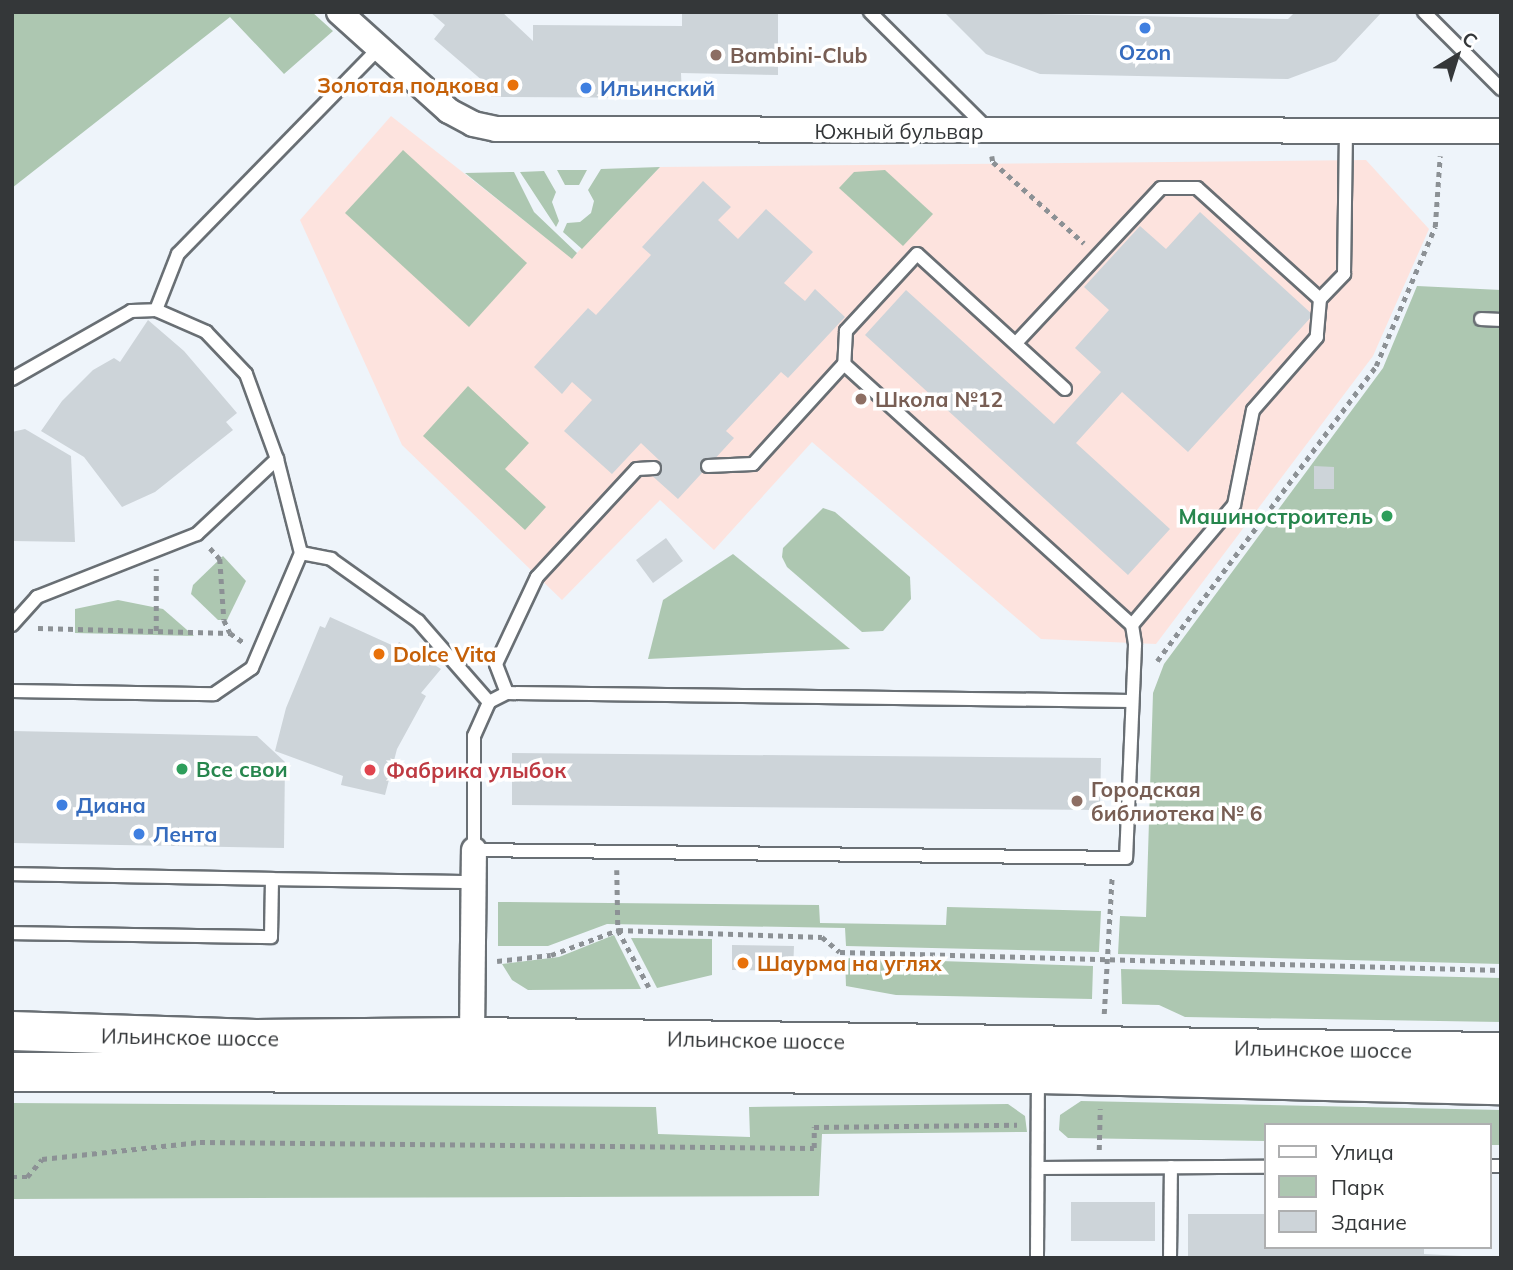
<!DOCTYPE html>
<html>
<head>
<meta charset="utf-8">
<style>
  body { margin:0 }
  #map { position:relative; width:1513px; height:1270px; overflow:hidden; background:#eef4fa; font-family:Mulish,sans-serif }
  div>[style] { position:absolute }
  .education>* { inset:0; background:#fde3de }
  .green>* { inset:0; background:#adc7b1 }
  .building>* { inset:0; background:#cdd4d9 }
  .path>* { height:4.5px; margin-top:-2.25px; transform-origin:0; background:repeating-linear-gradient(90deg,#8c9195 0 5px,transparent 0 10px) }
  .roads { filter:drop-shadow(2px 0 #696f74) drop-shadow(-2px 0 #696f74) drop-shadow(0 2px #696f74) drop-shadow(0 -2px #696f74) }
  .lane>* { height:12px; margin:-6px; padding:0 6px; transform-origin:6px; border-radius:6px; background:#fff }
  .street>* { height:24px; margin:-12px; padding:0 12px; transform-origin:12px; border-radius:12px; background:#fff }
  .primary>* { height:38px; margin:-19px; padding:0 19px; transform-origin:19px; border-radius:19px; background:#fff }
  .dots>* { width:19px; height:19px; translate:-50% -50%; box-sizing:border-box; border:4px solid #fff; border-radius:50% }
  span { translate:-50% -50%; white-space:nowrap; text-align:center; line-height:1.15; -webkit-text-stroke:7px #fff; paint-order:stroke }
  .shop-label { font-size:21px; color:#366cbe; font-weight:700 }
  .left { translate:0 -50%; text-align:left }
  .education-label { font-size:21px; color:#785e54; font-weight:700 }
  .food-label { font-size:21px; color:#c56008; font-weight:700 }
  .right { translate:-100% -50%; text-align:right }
  .street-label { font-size:21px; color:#343739 }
  .leisure-label { font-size:21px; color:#27864d; font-weight:700 }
  .health-label { font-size:21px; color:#be3a42; font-weight:700 }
  .frame { position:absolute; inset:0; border:14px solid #343739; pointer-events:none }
  .legend { position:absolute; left:1264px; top:1123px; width:228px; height:126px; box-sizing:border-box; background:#fff; border:2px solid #aeafb0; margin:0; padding:9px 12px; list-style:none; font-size:21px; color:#343739 }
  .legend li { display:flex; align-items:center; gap:14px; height:35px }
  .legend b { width:35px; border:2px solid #aeafb0 }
  .north { position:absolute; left:1422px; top:21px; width:70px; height:70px; -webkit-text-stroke:5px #fff; paint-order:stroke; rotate:38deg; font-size:19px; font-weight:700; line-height:28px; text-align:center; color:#343739 }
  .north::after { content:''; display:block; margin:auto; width:24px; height:32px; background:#343739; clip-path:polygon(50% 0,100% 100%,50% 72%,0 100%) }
</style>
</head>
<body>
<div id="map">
  <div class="education">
    <div style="clip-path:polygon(391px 116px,572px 258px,660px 167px,1366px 160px,1429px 229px,1373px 356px,1156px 644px,1041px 639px,812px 442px,714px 550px,660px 500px,562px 600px,402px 445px,300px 220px)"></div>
  </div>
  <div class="green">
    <div style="clip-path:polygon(12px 12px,312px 12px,333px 31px,284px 74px,230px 17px,12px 188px)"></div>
    <div style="clip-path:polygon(403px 150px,527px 263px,469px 327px,345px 213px)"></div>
    <div style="clip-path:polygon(660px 167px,582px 249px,563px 232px,567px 223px,580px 222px,591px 213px,594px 201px,588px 190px,601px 169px)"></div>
    <div style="clip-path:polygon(557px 170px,587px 170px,579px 185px,565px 185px)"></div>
    <div style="clip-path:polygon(885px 170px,933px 214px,903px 246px,839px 188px,854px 172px)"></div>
    <div style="clip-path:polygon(544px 171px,556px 192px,552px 202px,559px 221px,556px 227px,520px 172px)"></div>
    <div style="clip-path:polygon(514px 172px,534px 212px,577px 253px,572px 259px,465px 173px)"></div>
    <div style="clip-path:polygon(1417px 286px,1501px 290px,1501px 964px,1118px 954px,1120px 916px,1146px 917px,1153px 693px,1164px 664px,1383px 368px)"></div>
    <div style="clip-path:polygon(468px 386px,529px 443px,505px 469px,546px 507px,525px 530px,423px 436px)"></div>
    <div style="clip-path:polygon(823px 508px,835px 512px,910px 577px,911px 599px,883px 631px,862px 632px,787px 567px,782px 557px,783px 548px)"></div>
    <div style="clip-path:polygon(733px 554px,850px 649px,648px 659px,663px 600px)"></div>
    <div style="clip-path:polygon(223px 556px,246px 581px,227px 620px,218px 620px,191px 594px,193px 585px)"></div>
    <div style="clip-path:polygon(118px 600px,163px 609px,194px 636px,75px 633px,75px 609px)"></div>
    <div style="clip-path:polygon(498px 902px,819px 905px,820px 923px,946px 925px,947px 907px,1101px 911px,1099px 952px,846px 946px,845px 928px,607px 924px,548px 946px,498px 946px)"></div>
    <div style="clip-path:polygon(614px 935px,641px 989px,528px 990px,512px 980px,502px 964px,559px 957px)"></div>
    <div style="clip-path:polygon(631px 938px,712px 939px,712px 975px,657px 988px)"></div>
    <div style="clip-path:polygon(845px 958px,1093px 966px,1092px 999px,896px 995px,846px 986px)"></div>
    <div style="clip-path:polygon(1121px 969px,1501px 978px,1501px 1022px,1185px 1017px,1159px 1005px,1122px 1004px)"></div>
    <div style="clip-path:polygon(1081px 1101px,1501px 1110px,1501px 1145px,1490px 1145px,1490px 1125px,1266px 1125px,1266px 1141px,1068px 1138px,1059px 1130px,1060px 1115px)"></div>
    <div style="clip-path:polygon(12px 1103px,656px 1107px,658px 1134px,750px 1137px,749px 1107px,1008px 1104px,1025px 1116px,1027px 1132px,822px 1134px,819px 1196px,12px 1199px)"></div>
  </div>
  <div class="building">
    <div style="clip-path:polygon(430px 12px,502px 12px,533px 41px,533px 25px,682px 26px,682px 12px,778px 12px,778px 75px,681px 73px,682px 98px,491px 97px,491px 88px,434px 39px,445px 25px)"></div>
    <div style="clip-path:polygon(944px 12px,1288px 19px,1295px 12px,1382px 12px,1336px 61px,1288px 79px,1040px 74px,986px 54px)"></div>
    <div style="clip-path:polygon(703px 181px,731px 207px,718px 220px,738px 239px,766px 209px,813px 252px,784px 283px,805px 301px,815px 289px,845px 317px,788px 378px,781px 372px,726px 431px,734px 438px,678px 499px,649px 473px,660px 461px,641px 443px,612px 474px,564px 431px,592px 400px,572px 382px,562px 394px,534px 367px,588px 308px,596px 315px,651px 255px,642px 247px)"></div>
    <div style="clip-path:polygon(1200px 212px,1313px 315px,1188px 452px,1122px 392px,1076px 443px,1170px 529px,1128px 575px,865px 335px,906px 290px,1054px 424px,1101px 372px,1075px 348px,1109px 310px,1084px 287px,1140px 226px,1166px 249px)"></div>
    <div style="clip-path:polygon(148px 320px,184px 351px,237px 413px,226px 422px,233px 430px,155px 492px,122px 507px,84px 457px,41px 431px,62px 401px,93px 370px,114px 358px,120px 362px)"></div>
    <div style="clip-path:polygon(25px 429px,71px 456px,75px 542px,12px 541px,12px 432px)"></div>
    <div style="clip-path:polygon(1314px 466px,1334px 467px,1334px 489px,1314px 489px)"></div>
    <div style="clip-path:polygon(666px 538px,683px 561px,653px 583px,636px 560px)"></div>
    <div style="clip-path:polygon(330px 617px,396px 647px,399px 642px,441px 669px,421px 693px,426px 696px,397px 749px,385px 795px,341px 785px,343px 776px,275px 751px,286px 708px,320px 626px,325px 628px)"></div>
    <div style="clip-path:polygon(12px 731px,257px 736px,285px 762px,284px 848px,12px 843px)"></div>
    <div style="clip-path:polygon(512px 753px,1101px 758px,1100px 810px,512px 805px)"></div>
    <div style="clip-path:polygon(732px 945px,794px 946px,793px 971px,732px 970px)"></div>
    <div style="clip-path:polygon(1071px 1202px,1155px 1202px,1155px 1241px,1071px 1241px)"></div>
    <div style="clip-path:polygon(1188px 1214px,1266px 1214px,1266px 1247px,1424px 1247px,1424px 1254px,1501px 1258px,1188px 1258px)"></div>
  </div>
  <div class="path">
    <div style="left:992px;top:156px;width:6px;rotate:81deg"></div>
    <div style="left:993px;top:162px;width:122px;rotate:41.7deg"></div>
    <div style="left:210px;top:548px;width:15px;rotate:48deg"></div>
    <div style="left:220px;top:559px;width:61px;rotate:86.2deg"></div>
    <div style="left:224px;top:620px;width:14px;rotate:65deg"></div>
    <div style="left:38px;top:628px;width:192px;rotate:1.5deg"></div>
    <div style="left:230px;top:633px;width:16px;rotate:35deg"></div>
    <div style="left:156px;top:631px;width:62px;rotate:-90deg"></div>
    <div style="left:1157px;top:661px;width:367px;rotate:-53.4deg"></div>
    <div style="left:1376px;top:366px;width:151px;rotate:-67deg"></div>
    <div style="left:1435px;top:227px;width:71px;rotate:-86deg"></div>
    <div style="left:617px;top:870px;width:60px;rotate:89deg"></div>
    <div style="left:618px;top:930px;width:65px;rotate:61.5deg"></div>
    <div style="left:497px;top:961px;width:54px;rotate:-6.3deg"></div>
    <div style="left:551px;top:955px;width:72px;rotate:-20.5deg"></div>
    <div style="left:618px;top:930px;width:204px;rotate:2deg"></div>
    <div style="left:822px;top:937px;width:23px;rotate:40deg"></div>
    <div style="left:840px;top:952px;width:661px;rotate:1.56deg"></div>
    <div style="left:1104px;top:1014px;width:138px;rotate:-86.7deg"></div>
    <div style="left:1099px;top:1150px;width:41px;rotate:-88.6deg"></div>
    <div style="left:12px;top:1177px;width:15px"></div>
    <div style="left:27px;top:1177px;width:23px;rotate:-50deg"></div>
    <div style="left:42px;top:1159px;width:159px;rotate:-6.1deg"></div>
    <div style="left:200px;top:1142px;width:614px;rotate:0.56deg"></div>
    <div style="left:814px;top:1148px;width:21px;rotate:-90deg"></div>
    <div style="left:814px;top:1127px;width:203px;rotate:-0.6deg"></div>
  </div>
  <div class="roads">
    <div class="lane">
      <div style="left:870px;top:12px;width:166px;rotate:44.8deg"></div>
      <div style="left:1424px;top:12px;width:109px;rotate:45deg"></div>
      <div style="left:1320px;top:299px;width:35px;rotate:-46deg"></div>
      <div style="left:1344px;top:274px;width:143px;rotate:-89.2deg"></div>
      <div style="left:156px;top:310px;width:60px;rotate:-68.6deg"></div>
      <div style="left:178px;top:254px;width:285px;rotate:-45.7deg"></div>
      <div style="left:1481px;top:319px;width:20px;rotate:3deg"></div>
      <div style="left:1016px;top:343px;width:212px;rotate:-46.9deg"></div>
      <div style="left:1161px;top:188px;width:36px"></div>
      <div style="left:1197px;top:188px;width:166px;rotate:42.1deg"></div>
      <div style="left:1320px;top:299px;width:38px;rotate:95deg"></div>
      <div style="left:1317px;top:337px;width:97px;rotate:131.2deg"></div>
      <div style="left:1253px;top:410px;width:97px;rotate:101.3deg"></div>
      <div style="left:1234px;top:505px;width:157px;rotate:130.4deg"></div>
      <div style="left:12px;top:379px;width:137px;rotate:-29.7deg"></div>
      <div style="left:131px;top:311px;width:25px;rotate:-2deg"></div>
      <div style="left:156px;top:310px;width:55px;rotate:23.7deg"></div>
      <div style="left:206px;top:332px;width:58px;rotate:46.4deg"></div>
      <div style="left:246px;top:374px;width:90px;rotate:70deg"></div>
      <div style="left:277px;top:459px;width:97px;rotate:75.7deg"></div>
      <div style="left:301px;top:553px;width:31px;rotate:11deg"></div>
      <div style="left:331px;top:559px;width:107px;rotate:35.5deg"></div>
      <div style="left:418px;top:621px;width:108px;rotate:48.8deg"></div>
      <div style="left:1065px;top:389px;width:200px;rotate:-137.6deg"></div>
      <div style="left:917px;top:254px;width:105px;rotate:132.7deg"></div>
      <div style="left:846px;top:331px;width:33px;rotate:93deg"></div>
      <div style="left:844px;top:364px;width:389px;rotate:42.2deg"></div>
      <div style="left:1132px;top:625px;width:20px;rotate:81deg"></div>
      <div style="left:1135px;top:645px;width:213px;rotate:92.4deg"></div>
      <div style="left:1126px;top:858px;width:652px;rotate:-179.3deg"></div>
      <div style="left:474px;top:850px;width:114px;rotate:-90deg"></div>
      <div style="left:474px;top:736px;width:37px;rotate:-66deg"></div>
      <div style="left:489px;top:702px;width:20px;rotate:-27deg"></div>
      <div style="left:507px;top:693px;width:624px;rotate:0.73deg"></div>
      <div style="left:708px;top:466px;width:45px;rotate:-2.5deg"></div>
      <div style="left:753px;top:464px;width:135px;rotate:-47.7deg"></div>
      <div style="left:12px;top:625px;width:38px;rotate:-48deg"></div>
      <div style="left:37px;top:597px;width:172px;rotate:-21.5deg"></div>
      <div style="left:197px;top:534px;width:110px;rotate:-43.2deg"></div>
      <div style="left:12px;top:691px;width:202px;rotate:0.9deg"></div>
      <div style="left:214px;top:694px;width:46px;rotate:-34.4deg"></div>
      <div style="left:252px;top:668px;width:125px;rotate:-66.9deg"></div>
      <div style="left:507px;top:693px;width:31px;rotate:-111deg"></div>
      <div style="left:496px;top:664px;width:96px;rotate:-64.8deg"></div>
      <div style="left:537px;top:577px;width:147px;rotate:-47.2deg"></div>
      <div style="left:637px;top:469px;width:17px;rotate:-3deg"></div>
      <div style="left:12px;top:874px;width:260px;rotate:1.1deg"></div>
      <div style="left:12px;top:933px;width:259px;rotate:0.9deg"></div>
      <div style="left:271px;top:937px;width:58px;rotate:-89deg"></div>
      <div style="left:272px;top:879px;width:202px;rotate:0.9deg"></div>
      <div style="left:1490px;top:1166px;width:11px"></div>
      <div style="left:1038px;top:1168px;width:228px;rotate:-0.3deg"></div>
      <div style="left:1037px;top:1258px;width:182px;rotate:-89.7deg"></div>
      <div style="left:1170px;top:1258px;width:91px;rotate:-89.4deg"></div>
    </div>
    <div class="street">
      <div style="left:339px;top:12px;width:148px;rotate:42deg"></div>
      <div style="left:449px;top:111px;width:27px;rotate:28deg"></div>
      <div style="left:473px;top:124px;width:24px;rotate:12deg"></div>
      <div style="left:496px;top:129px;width:1005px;rotate:0.11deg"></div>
      <div style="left:472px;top:1037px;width:187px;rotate:-89.4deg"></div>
    </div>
    <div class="primary">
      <div style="left:12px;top:1031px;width:244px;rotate:1.9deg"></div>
      <div style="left:256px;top:1039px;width:216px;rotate:-0.5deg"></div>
      <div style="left:472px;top:1037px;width:1029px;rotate:0.84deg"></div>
      <div style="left:12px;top:1072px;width:1026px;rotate:0.11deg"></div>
      <div style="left:1038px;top:1074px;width:463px;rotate:1.4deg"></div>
    </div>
  </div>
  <div class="dots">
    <div style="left:1145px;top:28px;background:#3f7fe0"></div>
    <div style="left:716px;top:55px;background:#8d6e63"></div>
    <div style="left:513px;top:85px;background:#e8710a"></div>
    <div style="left:586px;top:88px;background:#3f7fe0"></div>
    <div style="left:861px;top:399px;background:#8d6e63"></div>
    <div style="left:1387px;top:516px;background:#2e9e5b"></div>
    <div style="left:379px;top:654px;background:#e8710a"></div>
    <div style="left:182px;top:769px;background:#2e9e5b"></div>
    <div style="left:370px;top:770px;background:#e0444e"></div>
    <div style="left:1077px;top:801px;background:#8d6e63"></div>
    <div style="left:62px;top:805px;background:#3f7fe0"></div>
    <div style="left:139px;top:834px;background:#3f7fe0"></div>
    <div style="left:743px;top:963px;background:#e8710a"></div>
  </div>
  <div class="shop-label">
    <span style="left:1145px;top:52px">Ozon</span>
    <span class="left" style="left:600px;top:88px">Ильинский</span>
    <span class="left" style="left:76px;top:805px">Диана</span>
    <span class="left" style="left:153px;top:834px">Лента</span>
  </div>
  <div class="education-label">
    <span class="left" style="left:730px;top:55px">Bambini-Club</span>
    <span class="left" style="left:875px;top:399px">Школа №12</span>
    <span class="left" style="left:1091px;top:801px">Городская<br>библиотека № 6</span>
  </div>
  <div class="food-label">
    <span class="right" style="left:499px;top:85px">Золотая подкова</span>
    <span class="left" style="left:393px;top:654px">Dolce Vita</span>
    <span class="left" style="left:757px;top:963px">Шаурма на углях</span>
  </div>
  <div class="street-label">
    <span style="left:899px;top:131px">Южный бульвар</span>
    <span style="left:190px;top:1037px;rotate:1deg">Ильинское шоссе</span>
    <span style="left:756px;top:1040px;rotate:1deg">Ильинское шоссе</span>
    <span style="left:1323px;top:1049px;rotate:1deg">Ильинское шоссе</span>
  </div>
  <div class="leisure-label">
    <span class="right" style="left:1373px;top:516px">Машиностроитель</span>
    <span class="left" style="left:196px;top:769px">Все свои</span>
  </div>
  <div class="health-label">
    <span class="left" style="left:386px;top:770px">Фабрика улыбок</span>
  </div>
  <div class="frame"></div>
  <ul class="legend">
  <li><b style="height:9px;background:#fff"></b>Улица</li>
  <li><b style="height:19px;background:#adc7b1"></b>Парк</li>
  <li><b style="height:19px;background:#cdd4d9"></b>Здание</li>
  </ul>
  <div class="north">С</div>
</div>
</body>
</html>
